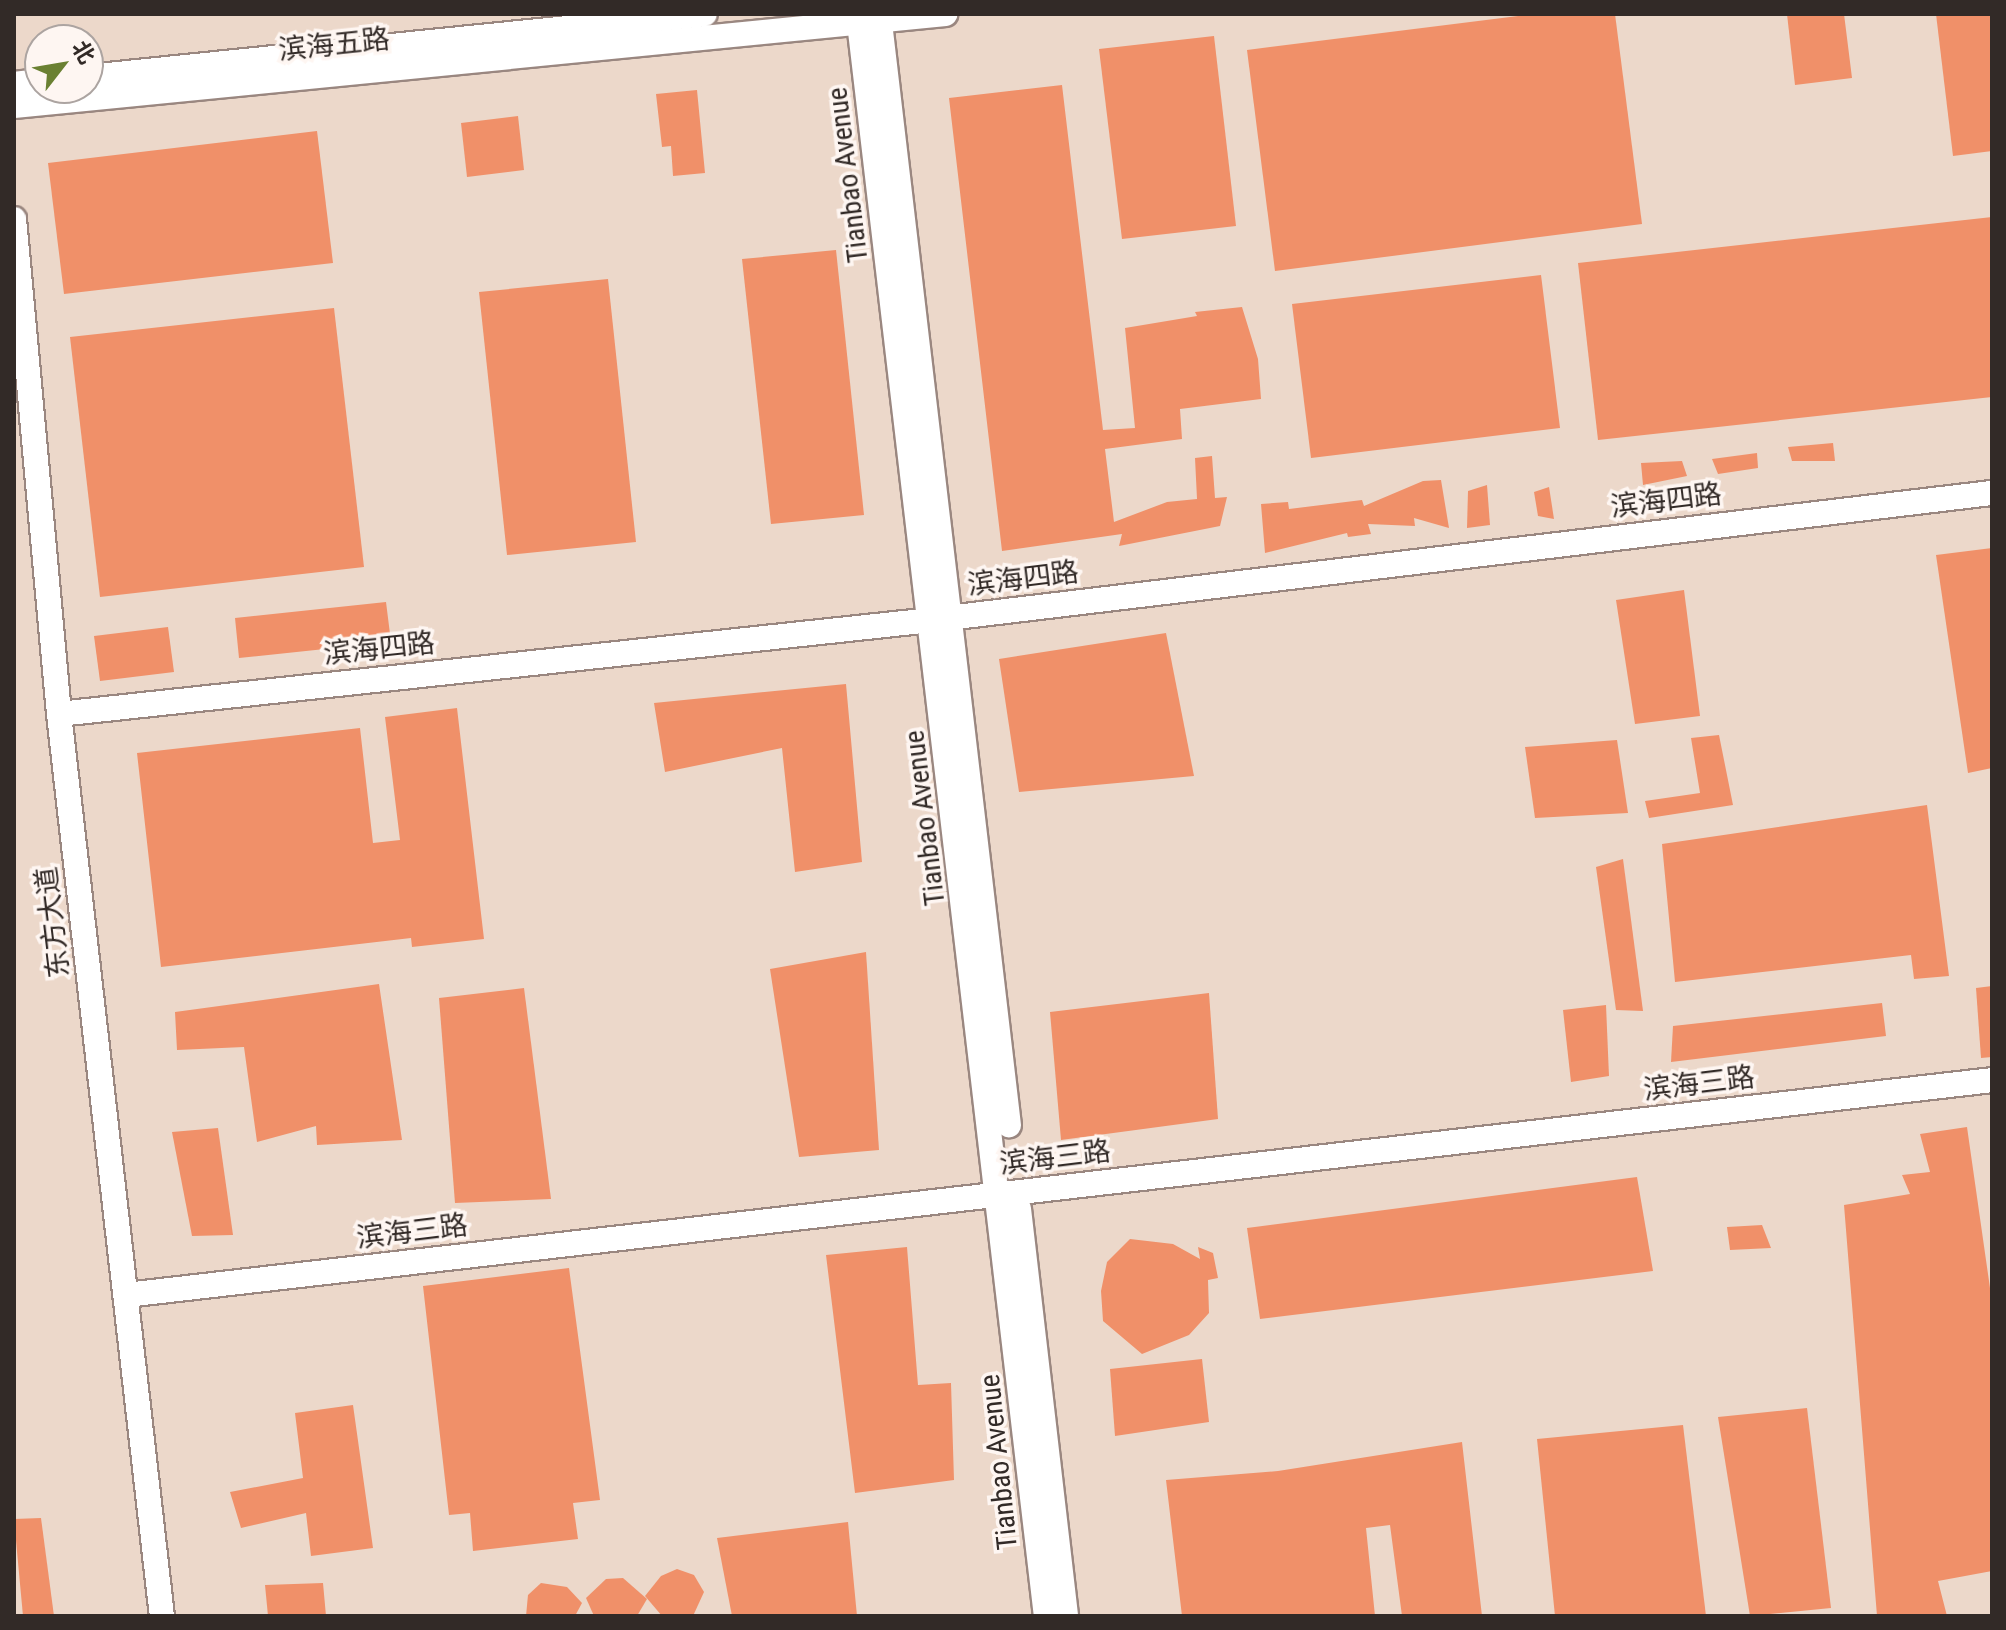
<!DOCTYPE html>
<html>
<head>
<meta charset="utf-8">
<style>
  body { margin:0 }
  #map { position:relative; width:2006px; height:1630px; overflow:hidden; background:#fae5dd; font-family:"Roboto Condensed","Noto Sans SC",sans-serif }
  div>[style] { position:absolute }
  .industrial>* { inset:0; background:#ecd8ca }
  .building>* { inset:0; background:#f09069 }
  .roads { filter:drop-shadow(2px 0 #9a8780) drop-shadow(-2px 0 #9a8780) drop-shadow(0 2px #9a8780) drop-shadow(0 -2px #9a8780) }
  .secondary>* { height:24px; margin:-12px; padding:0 12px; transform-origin:12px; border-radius:12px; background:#fff }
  span { translate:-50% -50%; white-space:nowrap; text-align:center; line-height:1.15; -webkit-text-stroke:7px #fef6f2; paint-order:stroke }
  .street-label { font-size:28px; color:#322a27 }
  .frame { position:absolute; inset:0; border:16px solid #322a27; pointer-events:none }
  .north { position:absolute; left:24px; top:24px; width:80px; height:80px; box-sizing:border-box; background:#fef6f2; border:2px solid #aca4a1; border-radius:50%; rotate:59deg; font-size:22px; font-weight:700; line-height:32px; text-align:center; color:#322a27 }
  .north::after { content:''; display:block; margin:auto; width:28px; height:36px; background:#6a8032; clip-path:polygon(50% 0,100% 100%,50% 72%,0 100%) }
</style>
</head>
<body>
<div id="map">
  <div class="industrial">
    <div style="clip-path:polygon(evenodd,14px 14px,1992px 14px,1992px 1616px,14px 1616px,14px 14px,40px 40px,88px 40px,88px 88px,40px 88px,40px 40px)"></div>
  </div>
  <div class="building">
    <div style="clip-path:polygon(1534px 14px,1615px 14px,1642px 224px,1275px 271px,1247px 50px)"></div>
    <div style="clip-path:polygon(1787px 14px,1844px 14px,1852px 78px,1795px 85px)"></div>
    <div style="clip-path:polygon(1936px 14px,1992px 14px,1992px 151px,1953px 156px)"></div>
    <div style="clip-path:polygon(1214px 36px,1236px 226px,1122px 239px,1099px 49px)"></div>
    <div style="clip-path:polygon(1062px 85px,1103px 430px,1135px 428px,1125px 328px,1197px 316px,1195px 312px,1242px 307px,1258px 359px,1261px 399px,1180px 409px,1182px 439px,1105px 449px,1114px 522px,1167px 502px,1197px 499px,1195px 458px,1212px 456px,1215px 498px,1227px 497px,1220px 526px,1119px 546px,1122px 534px,1002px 551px,949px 98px)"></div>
    <div style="clip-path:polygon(697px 90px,705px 173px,673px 176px,671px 146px,662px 147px,656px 94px)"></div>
    <div style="clip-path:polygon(518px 116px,524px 170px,467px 177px,461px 123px)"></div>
    <div style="clip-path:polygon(317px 131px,333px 263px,64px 294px,48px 163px)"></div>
    <div style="clip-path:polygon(1992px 217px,1992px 397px,1598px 440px,1578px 263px)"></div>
    <div style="clip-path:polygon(836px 250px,864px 515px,771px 524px,742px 259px)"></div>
    <div style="clip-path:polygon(1541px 275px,1560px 428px,1311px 458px,1292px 304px)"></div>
    <div style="clip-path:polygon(608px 279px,636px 542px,507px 555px,479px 292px)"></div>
    <div style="clip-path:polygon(334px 308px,364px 567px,100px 597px,70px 337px)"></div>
    <div style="clip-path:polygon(1833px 443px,1835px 461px,1792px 461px,1788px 447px)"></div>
    <div style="clip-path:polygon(1757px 453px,1758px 468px,1718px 474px,1712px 459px)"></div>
    <div style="clip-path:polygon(1682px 461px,1687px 476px,1643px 485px,1641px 463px)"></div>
    <div style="clip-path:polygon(1441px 480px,1449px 528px,1414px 518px,1415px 526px,1368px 524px,1371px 534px,1348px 537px,1347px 533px,1265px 553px,1261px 504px,1288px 502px,1289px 509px,1362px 500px,1364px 506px,1423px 481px)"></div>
    <div style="clip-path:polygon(1487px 485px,1490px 525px,1467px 528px,1468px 491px)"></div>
    <div style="clip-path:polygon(1549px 487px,1554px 519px,1538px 516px,1534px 492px)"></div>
    <div style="clip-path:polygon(1992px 548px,1992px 768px,1968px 773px,1936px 555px)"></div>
    <div style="clip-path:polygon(1684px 590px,1700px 716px,1635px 724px,1616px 600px)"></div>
    <div style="clip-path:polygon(386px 602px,391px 642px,239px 658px,235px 618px)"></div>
    <div style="clip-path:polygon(168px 627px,174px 672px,100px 681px,94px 636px)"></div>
    <div style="clip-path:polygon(1166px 633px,1194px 776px,1019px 792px,999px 659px)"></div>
    <div style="clip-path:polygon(846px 684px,862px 862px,795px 872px,782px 748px,665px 772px,654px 703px)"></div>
    <div style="clip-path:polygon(457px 708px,484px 939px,412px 947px,411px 938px,161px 967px,137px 753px,360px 728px,373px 843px,400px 840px,385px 717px)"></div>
    <div style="clip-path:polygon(1719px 735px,1733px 805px,1649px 818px,1645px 801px,1700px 793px,1691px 738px)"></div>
    <div style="clip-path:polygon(1617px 740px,1628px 813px,1535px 818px,1525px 747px)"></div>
    <div style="clip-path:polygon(1927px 805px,1949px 976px,1914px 979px,1911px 955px,1675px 982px,1662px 844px)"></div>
    <div style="clip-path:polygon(1623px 859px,1643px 1011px,1616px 1010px,1596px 867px)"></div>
    <div style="clip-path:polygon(866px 952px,879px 1150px,799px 1157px,770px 969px)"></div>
    <div style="clip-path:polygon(379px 984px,402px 1140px,317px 1145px,316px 1126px,257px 1142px,244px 1047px,177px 1050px,175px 1012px)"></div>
    <div style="clip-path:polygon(1992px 986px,1992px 1057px,1981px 1058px,1976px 988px)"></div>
    <div style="clip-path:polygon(524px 988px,551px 1199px,455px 1203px,439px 998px)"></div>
    <div style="clip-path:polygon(1209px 993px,1218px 1119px,1061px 1140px,1050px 1012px)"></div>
    <div style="clip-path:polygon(1882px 1003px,1886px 1036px,1671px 1062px,1673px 1026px)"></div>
    <div style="clip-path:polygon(1606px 1005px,1609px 1076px,1571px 1082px,1563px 1010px)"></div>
    <div style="clip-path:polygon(1967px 1127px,1992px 1302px,1992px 1571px,1938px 1581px,1947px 1616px,1877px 1616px,1844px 1205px,1910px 1194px,1902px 1175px,1930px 1172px,1920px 1134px)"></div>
    <div style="clip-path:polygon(218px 1128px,233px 1235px,192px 1236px,172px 1132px)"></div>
    <div style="clip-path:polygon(1637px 1177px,1653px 1271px,1260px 1319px,1247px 1228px)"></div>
    <div style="clip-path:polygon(1762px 1225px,1771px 1248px,1730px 1250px,1727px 1227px)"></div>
    <div style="clip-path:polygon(1130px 1239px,1173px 1244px,1200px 1259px,1198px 1247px,1213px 1253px,1218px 1278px,1208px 1280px,1209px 1313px,1189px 1335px,1142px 1354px,1103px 1321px,1101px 1291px,1107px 1262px)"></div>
    <div style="clip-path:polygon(907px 1247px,918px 1385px,951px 1383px,954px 1480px,855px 1493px,826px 1255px)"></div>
    <div style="clip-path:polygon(569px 1268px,600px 1500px,573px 1503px,578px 1539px,473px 1551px,470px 1513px,449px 1515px,423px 1286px)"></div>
    <div style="clip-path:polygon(1202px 1359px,1209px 1422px,1115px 1436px,1110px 1369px)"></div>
    <div style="clip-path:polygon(353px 1405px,373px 1548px,311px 1556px,306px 1513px,241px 1528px,230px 1492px,303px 1478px,295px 1413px)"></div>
    <div style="clip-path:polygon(1807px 1408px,1831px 1608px,1750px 1616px,1718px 1417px)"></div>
    <div style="clip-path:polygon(1683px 1425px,1706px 1616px,1555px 1616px,1537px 1439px)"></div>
    <div style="clip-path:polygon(1462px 1442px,1482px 1616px,1402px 1616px,1390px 1525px,1366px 1528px,1375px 1616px,1182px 1616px,1166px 1480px,1278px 1471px)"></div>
    <div style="clip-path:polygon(41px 1518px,54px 1616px,23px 1616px,14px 1519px)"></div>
    <div style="clip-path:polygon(848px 1522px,857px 1616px,732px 1616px,717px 1538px)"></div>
    <div style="clip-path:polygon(677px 1569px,694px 1575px,704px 1592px,693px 1616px,662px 1616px,645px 1596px,661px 1576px)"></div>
    <div style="clip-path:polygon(623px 1578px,647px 1599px,637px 1616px,594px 1616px,586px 1598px,606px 1579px)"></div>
    <div style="clip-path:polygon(323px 1583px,326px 1616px,268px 1616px,265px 1585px)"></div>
    <div style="clip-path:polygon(541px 1583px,567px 1587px,582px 1603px,575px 1616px,526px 1616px,528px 1595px)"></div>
  </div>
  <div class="roads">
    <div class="secondary">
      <div style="left:858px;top:14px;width:1613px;rotate:83.31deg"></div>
      <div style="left:879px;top:14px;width:1119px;rotate:83.33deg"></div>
      <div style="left:88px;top:77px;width:620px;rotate:-5.83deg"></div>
      <div style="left:14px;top:84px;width:26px;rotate:-7deg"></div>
      <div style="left:14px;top:106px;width:936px;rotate:-5.64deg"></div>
      <div style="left:14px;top:219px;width:497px;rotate:84.8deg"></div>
      <div style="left:59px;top:714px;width:908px;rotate:83.49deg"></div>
      <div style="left:59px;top:714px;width:877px;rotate:-6.15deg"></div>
      <div style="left:931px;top:620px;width:1069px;rotate:-6.83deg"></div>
      <div style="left:1019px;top:1209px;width:410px;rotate:83.4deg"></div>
      <div style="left:126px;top:1295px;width:1878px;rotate:-6.57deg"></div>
    </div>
  </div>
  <div class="street-label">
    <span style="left:334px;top:45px;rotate:-6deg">滨海五路</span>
    <span style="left:848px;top:175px;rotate:-97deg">Tianbao Avenue</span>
    <span style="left:1666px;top:501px;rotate:-7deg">滨海四路</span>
    <span style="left:1023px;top:579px;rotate:-7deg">滨海四路</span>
    <span style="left:379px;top:649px;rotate:-6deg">滨海四路</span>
    <span style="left:925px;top:818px;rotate:-97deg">Tianbao Avenue</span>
    <span style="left:53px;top:922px;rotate:-97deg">东方大道</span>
    <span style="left:1699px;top:1084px;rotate:-7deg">滨海三路</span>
    <span style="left:1055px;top:1158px;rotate:-7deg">滨海三路</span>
    <span style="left:412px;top:1232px;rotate:-7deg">滨海三路</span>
    <span style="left:999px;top:1462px;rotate:-96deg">Tianbao Avenue</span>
  </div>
  <div class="frame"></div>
  <div class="north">北</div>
</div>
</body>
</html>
